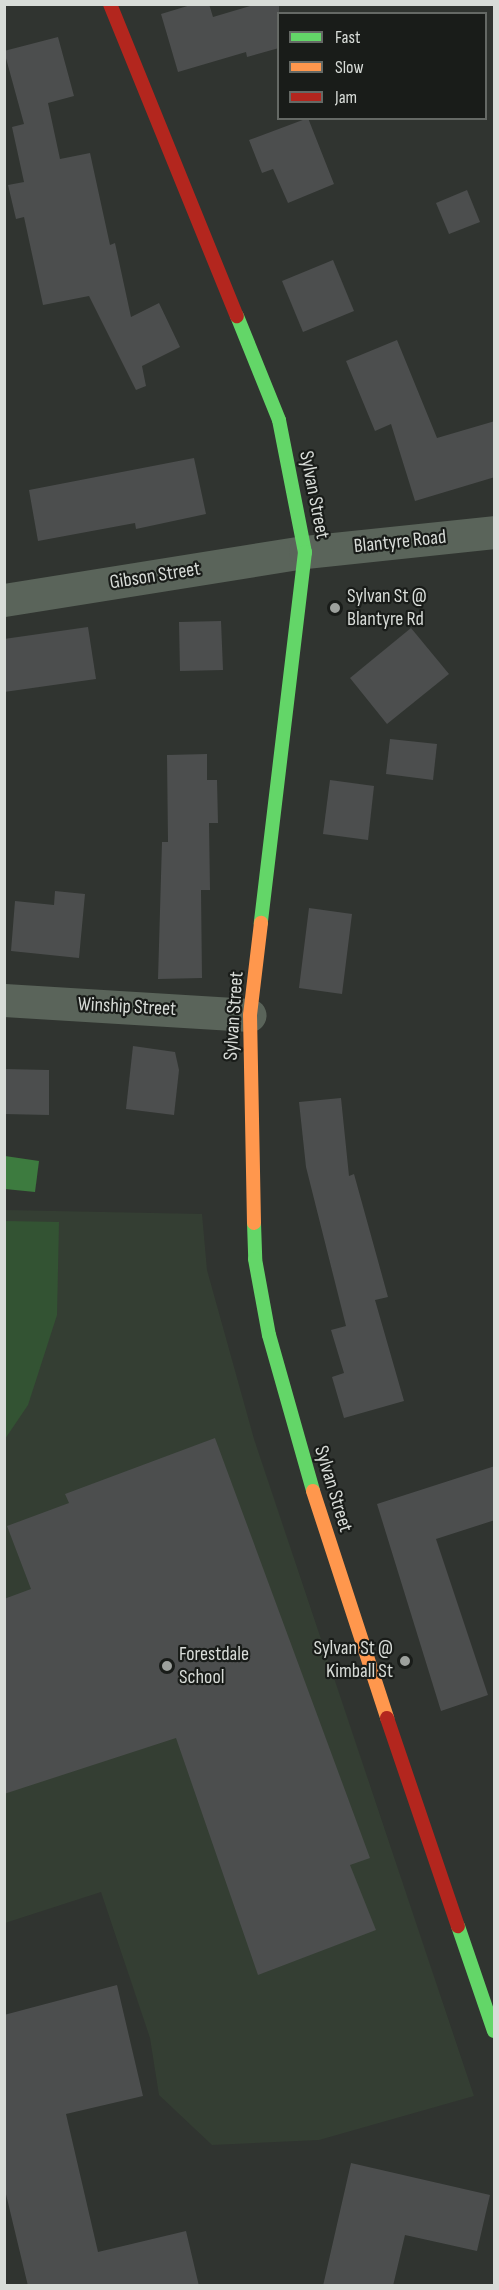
<!DOCTYPE html>
<html>
<head>
<meta charset="utf-8">
<style>
  body { margin:0 }
  #map { position:relative; width:499px; height:2290px; overflow:hidden; background:#303430; font-family:"Sofia Sans Condensed",sans-serif }
  div>[style] { position:absolute }
  .built>* { inset:0; background:#343e33 }
  .green>* { inset:0; background:#335333 }
  .water>* { inset:0; background:#3d7b3f }
  .building>* { inset:0; background:#4c4e4e }
  .street>* { height:33px; margin:-16.5px; padding:0 16.5px; transform-origin:16.5px; border-radius:16.5px; background:#5a645a }
  .fast>* { height:14px; margin:-7px; padding:0 7px; transform-origin:7px; border-radius:7px; background:#63d668 }
  .slow>* { height:14px; margin:-7px; padding:0 7px; transform-origin:7px; border-radius:7px; background:#ff974d }
  .jam>* { height:14px; margin:-7px; padding:0 7px; transform-origin:7px; border-radius:7px; background:#b3261e }
  .dots>* { width:16px; height:16px; translate:-50% -50%; box-sizing:border-box; border:3px solid #191c19; border-radius:50% }
  span { translate:-50% -50%; white-space:nowrap; text-align:center; line-height:1.15; -webkit-text-stroke:4.5px #191c19; paint-order:stroke }
  .street-label { font-size:20px; color:#d8dcd8 }
  .poi-label { font-size:20px; color:#d8dcd8 }
  .left { translate:0 -50%; text-align:left }
  .right { translate:-100% -50%; text-align:right }
  .frame { position:absolute; inset:0; border:6px solid #d8dcd8; pointer-events:none }
  .legend { position:absolute; left:277px; top:12px; width:210px; height:108px; box-sizing:border-box; background:#191c19; border:2px solid #656965; margin:0; padding:8px 10px; list-style:none; font-size:18px; color:#d8dcd8 }
  .legend li { display:flex; align-items:center; gap:12px; height:30px }
  .legend b { width:30px; border:2px solid #656965 }
</style>
</head>
<body>
<div id="map">
  <div class="built">
    <div style="clip-path:polygon(5px 1210px,202px 1214px,207px 1270px,254px 1439px,474px 2096px,319px 2140px,212px 2145px,159px 2095px,150px 2038px,101px 1892px,5px 1923px)"></div>
  </div>
  <div class="green">
    <div style="clip-path:polygon(5px 1221px,59px 1222px,57px 1315px,28px 1405px,5px 1439px)"></div>
  </div>
  <div class="water">
    <div style="clip-path:polygon(5px 1156px,39px 1161px,35px 1192px,5px 1189px)"></div>
  </div>
  <div class="building">
    <div style="clip-path:polygon(194px 4px,209px 4px,213px 17px,257px 4px,279px 4px,279px 48px,247px 57px,246px 52px,178px 72px,161px 14px)"></div>
    <div style="clip-path:polygon(58px 37px,74px 96px,48px 103px,60px 159px,90px 153px,110px 245px,115px 243px,131px 317px,159px 303px,180px 347px,142px 366px,146px 386px,136px 390px,89px 296px,43px 305px,24px 217px,16px 219px,8px 185px,24px 182px,12px 127px,24px 124px,4px 51px)"></div>
    <div style="clip-path:polygon(308px 118px,334px 184px,288px 203px,273px 169px,262px 173px,249px 140px)"></div>
    <div style="clip-path:polygon(467px 190px,480px 222px,449px 234px,436px 203px)"></div>
    <div style="clip-path:polygon(333px 260px,354px 311px,303px 332px,282px 281px)"></div>
    <div style="clip-path:polygon(397px 340px,437px 438px,495px 421px,495px 477px,415px 501px,391px 424px,375px 431px,346px 361px)"></div>
    <div style="clip-path:polygon(194px 458px,206px 514px,136px 529px,135px 523px,38px 541px,29px 490px)"></div>
    <div style="clip-path:polygon(221px 621px,223px 670px,180px 671px,179px 622px)"></div>
    <div style="clip-path:polygon(88px 627px,96px 679px,4px 692px,4px 639px)"></div>
    <div style="clip-path:polygon(411px 628px,449px 674px,387px 724px,350px 678px)"></div>
    <div style="clip-path:polygon(390px 739px,437px 744px,433px 780px,386px 774px)"></div>
    <div style="clip-path:polygon(207px 754px,207px 780px,217px 780px,218px 823px,209px 823px,210px 890px,201px 890px,202px 978px,158px 979px,162px 842px,168px 842px,167px 755px)"></div>
    <div style="clip-path:polygon(330px 780px,374px 786px,368px 840px,323px 834px)"></div>
    <div style="clip-path:polygon(55px 891px,85px 894px,79px 958px,11px 951px,15px 901px,54px 905px)"></div>
    <div style="clip-path:polygon(309px 908px,352px 914px,342px 994px,299px 988px)"></div>
    <div style="clip-path:polygon(133px 1046px,175px 1052px,179px 1070px,174px 1115px,126px 1109px)"></div>
    <div style="clip-path:polygon(4px 1069px,49px 1070px,49px 1115px,4px 1114px)"></div>
    <div style="clip-path:polygon(341px 1098px,349px 1176px,354px 1174px,388px 1297px,375px 1300px,404px 1401px,344px 1418px,332px 1377px,344px 1373px,331px 1330px,346px 1326px,306px 1167px,299px 1102px)"></div>
    <div style="clip-path:polygon(215px 1438px,370px 1858px,350px 1865px,376px 1930px,258px 1975px,176px 1738px,4px 1794px,4px 1599px,31px 1589px,7px 1526px,69px 1503px,65px 1494px)"></div>
    <div style="clip-path:polygon(495px 1466px,495px 1520px,436px 1539px,488px 1695px,441px 1711px,377px 1504px)"></div>
    <div style="clip-path:polygon(117px 1985px,143px 2096px,66px 2114px,98px 2252px,186px 2231px,199px 2286px,28px 2286px,4px 2186px,4px 2015px)"></div>
    <div style="clip-path:polygon(351px 2163px,490px 2195px,477px 2251px,405px 2235px,393px 2286px,323px 2286px)"></div>
  </div>
  <div class="street">
    <div style="left:4px;top:600px;width:305px;rotate:-9.1deg"></div>
    <div style="left:305px;top:552px;width:190px;rotate:-6deg"></div>
    <div style="left:4px;top:1000px;width:246px;rotate:3.5deg"></div>
  </div>
  <div class="fast">
    <div style="left:237px;top:316px;width:112px;rotate:68deg"></div>
    <div style="left:279px;top:420px;width:135px;rotate:78.9deg"></div>
    <div style="left:305px;top:552px;width:374px;rotate:96.8deg"></div>
    <div style="left:254px;top:1223px;width:36px;rotate:88deg"></div>
    <div style="left:255px;top:1259px;width:77px;rotate:79.6deg"></div>
    <div style="left:269px;top:1335px;width:162px;rotate:74.2deg"></div>
    <div style="left:458px;top:1926px;width:111px;rotate:71.1deg"></div>
  </div>
  <div class="slow">
    <div style="left:254px;top:1223px;width:208px;rotate:-91.1deg"></div>
    <div style="left:250px;top:1015px;width:93px;rotate:-83.2deg"></div>
    <div style="left:313px;top:1491px;width:239px;rotate:71.9deg"></div>
  </div>
  <div class="jam">
    <div style="left:110px;top:4px;width:337px;rotate:67.9deg"></div>
    <div style="left:387px;top:1718px;width:220px;rotate:71.2deg"></div>
  </div>
  <div class="dots">
    <div style="left:335px;top:608px;background:#9da19d"></div>
    <div style="left:405px;top:1661px;background:#9da19d"></div>
    <div style="left:167px;top:1666px;background:#9da19d"></div>
  </div>
  <div class="street-label">
    <span style="left:314px;top:495px;rotate:79deg">Sylvan Street</span>
    <span style="left:400px;top:542px;rotate:-6deg">Blantyre Road</span>
    <span style="left:155px;top:576px;rotate:-9deg">Gibson Street</span>
    <span style="left:127px;top:1007px;rotate:3deg">Winship Street</span>
    <span style="left:234px;top:1016px;rotate:-86deg">Sylvan Street</span>
    <span style="left:333px;top:1489px;rotate:73deg">Sylvan Street</span>
  </div>
  <div class="poi-label">
    <span class="left" style="left:347px;top:608px">Sylvan St @<br>Blantyre Rd</span>
    <span class="right" style="left:393px;top:1660px">Sylvan St @<br>Kimball St</span>
    <span class="left" style="left:179px;top:1666px">Forestdale<br>School</span>
  </div>
  <div class="frame"></div>
  <ul class="legend">
  <li><b style="height:8px;background:#63d668"></b>Fast</li>
  <li><b style="height:8px;background:#ff974d"></b>Slow</li>
  <li><b style="height:8px;background:#b3261e"></b>Jam</li>
  </ul>
</div>
</body>
</html>
